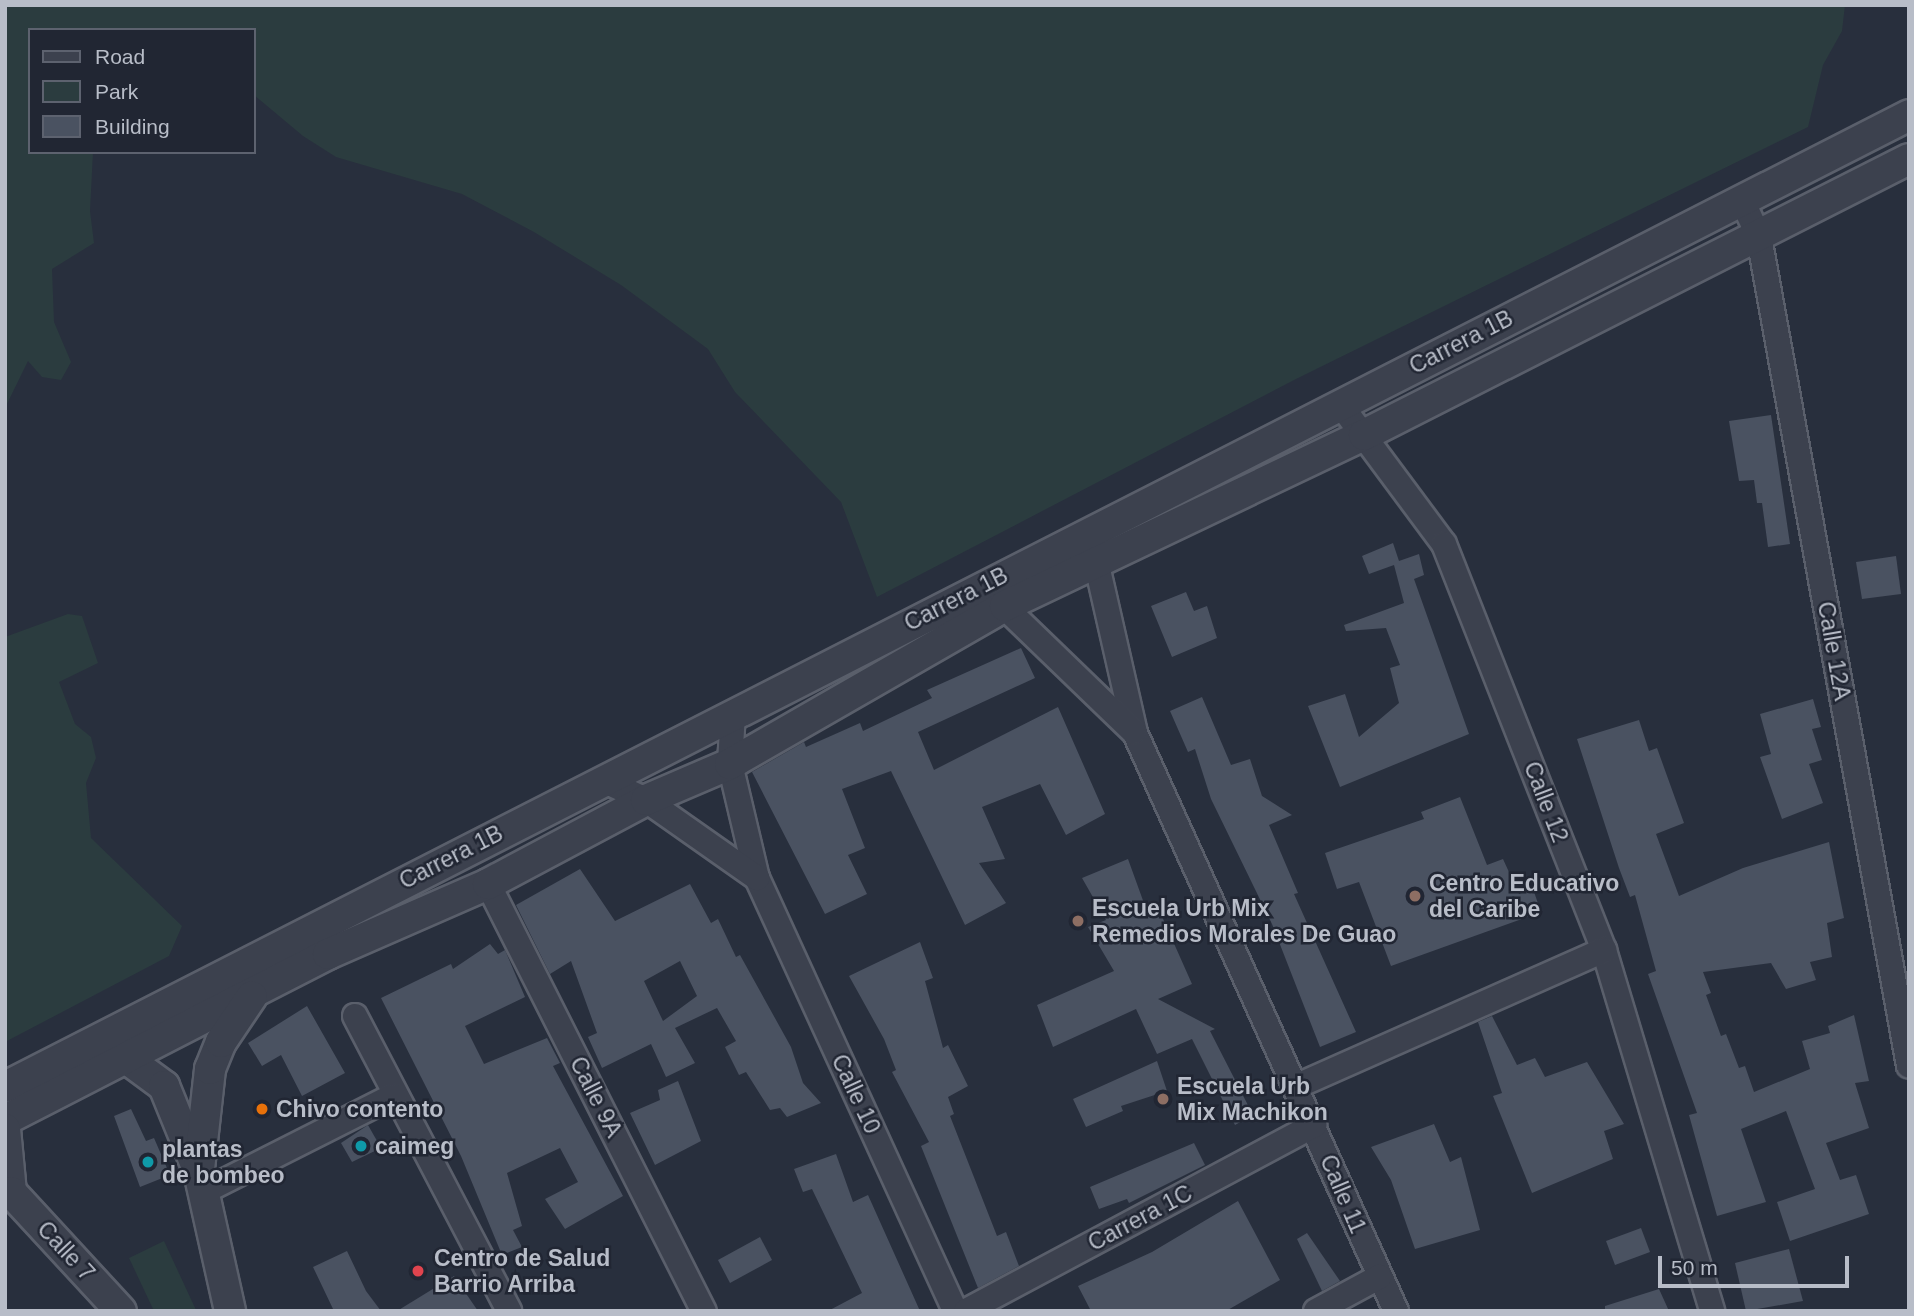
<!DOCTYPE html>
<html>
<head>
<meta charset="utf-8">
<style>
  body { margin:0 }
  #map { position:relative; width:1914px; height:1316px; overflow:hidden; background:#282f3d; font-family:Helvetica,sans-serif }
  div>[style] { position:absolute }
  .green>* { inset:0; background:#2b3c3f }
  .building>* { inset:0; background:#4a5261 }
  .roads { filter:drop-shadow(2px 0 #5a5f6b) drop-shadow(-2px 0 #5a5f6b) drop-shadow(0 2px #5a5f6b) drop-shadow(0 -2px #5a5f6b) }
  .minor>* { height:24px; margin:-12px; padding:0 12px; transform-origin:12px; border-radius:12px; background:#3c414e }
  .tertiary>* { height:30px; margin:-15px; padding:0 15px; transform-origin:15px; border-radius:15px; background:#3c414e }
  .dots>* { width:19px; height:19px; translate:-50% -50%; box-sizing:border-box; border:4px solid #212633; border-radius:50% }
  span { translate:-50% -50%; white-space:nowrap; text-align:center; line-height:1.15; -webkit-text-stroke:5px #212633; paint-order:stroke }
  .street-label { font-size:23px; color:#b8bdc8 }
  .poi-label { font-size:23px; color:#b8bdc8; font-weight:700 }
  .left { translate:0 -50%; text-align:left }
  .frame { position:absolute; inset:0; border:7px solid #b8bdc8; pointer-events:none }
  .legend { position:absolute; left:28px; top:28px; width:228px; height:126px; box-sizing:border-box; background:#212633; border:2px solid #5d626f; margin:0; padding:9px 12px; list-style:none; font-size:21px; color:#b8bdc8 }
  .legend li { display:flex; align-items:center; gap:14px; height:35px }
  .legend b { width:35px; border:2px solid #5d626f }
  .scale { position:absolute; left:1658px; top:1256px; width:191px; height:32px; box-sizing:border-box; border:4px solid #b8bdc8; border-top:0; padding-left:9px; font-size:21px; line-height:24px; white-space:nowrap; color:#b8bdc8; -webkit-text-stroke:5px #212633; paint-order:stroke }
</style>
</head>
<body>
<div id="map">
  <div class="green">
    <div style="clip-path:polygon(5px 5px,1845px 5px,1842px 31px,1823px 65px,1808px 127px,1296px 379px,877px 597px,841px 502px,735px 392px,708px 349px,621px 285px,534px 232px,462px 194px,336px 157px,303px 136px,254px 95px,254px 30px,30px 30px,30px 152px,93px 152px,90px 211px,94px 243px,52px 269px,54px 322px,71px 362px,61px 380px,42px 377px,28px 361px,5px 408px)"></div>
    <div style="clip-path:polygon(68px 614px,82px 616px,98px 663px,59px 682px,75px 724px,91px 737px,96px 758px,86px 783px,91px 838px,182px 926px,169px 956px,5px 1042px,5px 637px)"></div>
    <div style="clip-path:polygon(164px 1241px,196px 1310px,196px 1311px,154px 1311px,129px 1258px)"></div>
  </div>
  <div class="building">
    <div style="clip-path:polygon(1771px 415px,1790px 544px,1768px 547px,1762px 503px,1757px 503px,1754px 480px,1739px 481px,1729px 421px)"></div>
    <div style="clip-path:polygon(1393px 543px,1399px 561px,1419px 554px,1424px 575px,1414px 579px,1469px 734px,1340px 787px,1308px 706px,1345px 694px,1359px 737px,1399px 703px,1390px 668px,1400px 665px,1386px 628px,1346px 631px,1344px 625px,1404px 603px,1394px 565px,1369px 574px,1362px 556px)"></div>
    <div style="clip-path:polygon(1896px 556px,1901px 594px,1862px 599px,1856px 562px)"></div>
    <div style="clip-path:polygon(1186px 592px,1194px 611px,1207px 606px,1217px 638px,1172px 657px,1151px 606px)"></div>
    <div style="clip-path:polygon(1021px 648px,1035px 678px,918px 732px,934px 770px,1058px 707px,1105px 814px,1066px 835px,1040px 784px,982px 807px,1005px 859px,979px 863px,1006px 903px,965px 925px,891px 771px,842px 789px,865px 848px,848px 855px,867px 894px,825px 914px,752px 772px,804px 742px,806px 747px,860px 723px,863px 731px,932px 698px,927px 690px)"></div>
    <div style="clip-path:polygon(1202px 697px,1231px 765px,1250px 759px,1262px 796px,1292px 815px,1269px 825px,1298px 893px,1294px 894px,1356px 1032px,1320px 1047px,1272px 924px,1211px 799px,1195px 749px,1188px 752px,1170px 711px)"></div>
    <div style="clip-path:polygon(1813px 699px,1821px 727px,1812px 729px,1822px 760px,1809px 764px,1823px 803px,1782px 819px,1760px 757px,1771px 754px,1760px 714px)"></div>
    <div style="clip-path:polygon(1639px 720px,1649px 751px,1657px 748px,1684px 823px,1656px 834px,1679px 896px,1743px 868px,1829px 842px,1844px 918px,1827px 923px,1832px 957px,1810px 962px,1816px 980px,1786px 989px,1771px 963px,1703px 972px,1711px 993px,1706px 995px,1721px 1036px,1726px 1034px,1739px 1068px,1745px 1066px,1754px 1092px,1810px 1069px,1802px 1041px,1830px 1033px,1828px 1026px,1854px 1015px,1869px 1081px,1855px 1083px,1869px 1128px,1826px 1143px,1840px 1180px,1856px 1175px,1869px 1214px,1790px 1241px,1777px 1202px,1815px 1189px,1786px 1111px,1741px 1129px,1766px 1202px,1717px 1216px,1689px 1115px,1697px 1113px,1648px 974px,1656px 971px,1635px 895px,1630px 897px,1619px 868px,1577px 739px)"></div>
    <div style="clip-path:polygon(1460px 797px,1487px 865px,1503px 859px,1519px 894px,1533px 889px,1541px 912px,1391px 966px,1359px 882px,1337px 889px,1325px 853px,1424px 819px,1421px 812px)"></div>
    <div style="clip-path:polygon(1128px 859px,1145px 906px,1156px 903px,1192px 984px,1158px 999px,1215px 1029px,1210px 1031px,1253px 1115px,1235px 1125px,1192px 1039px,1157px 1054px,1136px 1009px,1053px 1047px,1037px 1005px,1114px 971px,1088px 927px,1106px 920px,1082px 878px)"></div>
    <div style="clip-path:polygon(evenodd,580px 869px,615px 921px,690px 884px,711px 923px,718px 919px,736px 957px,740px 955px,791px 1047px,803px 1083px,821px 1103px,787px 1117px,780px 1108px,770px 1110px,746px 1072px,739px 1075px,725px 1047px,736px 1041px,717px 1008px,675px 1028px,695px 1063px,666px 1077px,651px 1044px,602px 1068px,588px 1037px,597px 1033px,571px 961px,550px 974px,516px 905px,580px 869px,680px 961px,697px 996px,663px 1021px,644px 981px,680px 961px)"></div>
    <div style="clip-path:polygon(920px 942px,933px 978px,925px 981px,943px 1048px,948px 1045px,968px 1086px,948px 1097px,954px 1114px,950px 1116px,997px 1236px,1006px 1232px,1019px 1266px,978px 1288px,921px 1146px,929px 1142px,892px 1072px,896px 1070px,884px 1039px,849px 976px)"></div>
    <div style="clip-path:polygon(490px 944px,498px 954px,505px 950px,525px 997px,465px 1026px,484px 1064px,547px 1038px,560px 1063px,553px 1066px,623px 1196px,565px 1229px,545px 1199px,578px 1182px,560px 1148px,507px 1173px,522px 1226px,513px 1230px,522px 1247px,502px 1255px,461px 1156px,381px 998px,451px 964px,453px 969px)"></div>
    <div style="clip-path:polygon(307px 1006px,345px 1073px,302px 1096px,281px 1055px,262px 1066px,248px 1043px)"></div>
    <div style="clip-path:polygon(1492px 1016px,1517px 1065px,1535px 1058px,1545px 1077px,1587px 1062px,1624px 1124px,1604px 1131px,1613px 1159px,1532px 1193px,1493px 1096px,1502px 1093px,1478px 1022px)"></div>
    <div style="clip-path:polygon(1157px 1061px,1167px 1091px,1121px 1106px,1123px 1111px,1086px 1127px,1073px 1099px)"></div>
    <div style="clip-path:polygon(678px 1081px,701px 1141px,655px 1165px,630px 1113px,660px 1100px,658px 1090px)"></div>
    <div style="clip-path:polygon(131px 1109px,146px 1141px,154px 1138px,170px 1175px,140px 1187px,114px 1116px)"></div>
    <div style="clip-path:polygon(1434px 1124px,1450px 1162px,1461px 1157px,1480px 1230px,1415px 1249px,1391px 1180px,1371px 1147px)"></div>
    <div style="clip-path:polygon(368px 1125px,381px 1148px,352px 1162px,341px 1143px)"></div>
    <div style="clip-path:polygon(1194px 1143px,1205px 1165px,1129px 1203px,1127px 1199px,1099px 1209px,1090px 1187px)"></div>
    <div style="clip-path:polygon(836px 1154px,853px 1202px,868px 1195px,920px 1311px,828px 1311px,862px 1293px,812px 1189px,803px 1192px,794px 1169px)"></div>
    <div style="clip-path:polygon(1238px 1201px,1280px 1280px,1226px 1311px,1091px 1311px,1078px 1286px,1152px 1252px)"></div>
    <div style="clip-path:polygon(1641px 1228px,1650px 1252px,1615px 1265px,1606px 1241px)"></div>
    <div style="clip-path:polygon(1307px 1233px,1340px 1281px,1322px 1291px,1297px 1239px)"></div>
    <div style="clip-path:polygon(760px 1237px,772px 1260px,730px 1283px,718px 1260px)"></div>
    <div style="clip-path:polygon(1789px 1249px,1803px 1301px,1746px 1311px,1735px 1263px)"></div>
    <div style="clip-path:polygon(347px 1251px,366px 1291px,381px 1311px,334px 1311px,313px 1267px)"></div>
    <div style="clip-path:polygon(454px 1276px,478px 1311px,397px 1311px)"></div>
    <div style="clip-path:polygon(1659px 1289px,1669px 1311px,1605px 1311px,1605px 1306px)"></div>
  </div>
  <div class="roads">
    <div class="minor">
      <div style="left:1742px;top:200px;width:41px;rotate:65.3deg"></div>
      <div style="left:1759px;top:237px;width:842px;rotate:79.74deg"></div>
      <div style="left:1340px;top:404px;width:174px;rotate:53.4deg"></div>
      <div style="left:1444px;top:544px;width:436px;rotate:68.5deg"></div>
      <div style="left:1604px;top:950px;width:377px;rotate:73.3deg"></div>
      <div style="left:1089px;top:548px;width:15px;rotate:62deg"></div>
      <div style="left:1096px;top:561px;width:176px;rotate:77.2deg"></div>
      <div style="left:1135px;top:733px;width:634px;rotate:65.7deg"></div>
      <div style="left:992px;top:595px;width:197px;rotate:44deg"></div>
      <div style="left:733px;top:713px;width:51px;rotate:93.4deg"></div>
      <div style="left:730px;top:764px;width:117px;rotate:76.7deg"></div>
      <div style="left:757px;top:878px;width:476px;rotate:65.4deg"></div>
      <div style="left:603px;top:780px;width:47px;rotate:24.9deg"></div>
      <div style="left:646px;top:800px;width:136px;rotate:35.1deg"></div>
      <div style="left:488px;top:884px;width:479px;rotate:63.2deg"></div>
      <div style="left:355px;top:1016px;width:333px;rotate:62.4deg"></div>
      <div style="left:1297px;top:1086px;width:336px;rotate:-23.9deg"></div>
      <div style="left:203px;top:1192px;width:213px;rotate:-26.8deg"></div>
      <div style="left:966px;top:1311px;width:395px;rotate:-28.1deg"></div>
      <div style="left:1316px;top:1311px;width:72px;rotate:-28.4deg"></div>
    </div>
    <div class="tertiary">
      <div style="left:111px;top:1047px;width:66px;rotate:36.3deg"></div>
      <div style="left:164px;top:1086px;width:93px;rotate:67.9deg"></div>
      <div style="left:199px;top:1172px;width:142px;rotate:77.4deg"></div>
      <div style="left:5px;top:1087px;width:2138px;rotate:-27.04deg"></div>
      <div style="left:5px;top:1120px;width:363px;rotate:-27.2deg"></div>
      <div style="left:328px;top:954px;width:175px;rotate:-23.6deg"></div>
      <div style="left:488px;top:884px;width:179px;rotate:-28deg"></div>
      <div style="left:646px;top:800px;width:91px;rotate:-23.2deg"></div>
      <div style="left:730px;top:764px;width:317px;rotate:-29.9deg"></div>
      <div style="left:1005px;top:606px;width:398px;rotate:-25.5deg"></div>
      <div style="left:1364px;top:435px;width:611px;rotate:-26.86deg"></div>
      <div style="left:5px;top:1129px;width:63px;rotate:84.6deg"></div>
      <div style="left:199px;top:1169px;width:101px;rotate:-83.7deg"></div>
      <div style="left:210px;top:1069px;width:29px;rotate:-68deg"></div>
      <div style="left:221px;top:1042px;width:55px;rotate:-56deg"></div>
      <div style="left:11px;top:1192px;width:162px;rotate:47.3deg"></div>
    </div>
  </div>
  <div class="dots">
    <div style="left:1415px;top:896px;background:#8d6e63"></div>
    <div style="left:1078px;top:921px;background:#8d6e63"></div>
    <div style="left:1163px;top:1099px;background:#8d6e63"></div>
    <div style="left:262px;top:1109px;background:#e8710a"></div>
    <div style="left:361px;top:1146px;background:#0f9aa8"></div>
    <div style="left:148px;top:1162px;background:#0f9aa8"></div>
    <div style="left:418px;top:1271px;background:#e0444e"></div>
  </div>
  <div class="street-label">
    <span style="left:1461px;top:342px;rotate:-27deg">Carrera 1B</span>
    <span style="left:956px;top:599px;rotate:-27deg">Carrera 1B</span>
    <span style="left:1834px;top:651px;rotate:80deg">Calle 12A</span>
    <span style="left:1546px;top:802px;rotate:69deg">Calle 12</span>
    <span style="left:451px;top:857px;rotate:-27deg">Carrera 1B</span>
    <span style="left:856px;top:1094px;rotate:65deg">Calle 10</span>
    <span style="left:596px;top:1097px;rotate:63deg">Calle 9A</span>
    <span style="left:1343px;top:1194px;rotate:67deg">Calle 11</span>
    <span style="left:1140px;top:1218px;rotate:-28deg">Carrera 1C</span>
    <span style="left:66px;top:1251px;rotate:47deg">Calle 7</span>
  </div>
  <div class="poi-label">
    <span class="left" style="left:1429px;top:896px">Centro Educativo<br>del Caribe</span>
    <span class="left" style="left:1092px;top:921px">Escuela Urb Mix<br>Remedios Morales De Guao</span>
    <span class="left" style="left:1177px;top:1099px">Escuela Urb<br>Mix Machikon</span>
    <span class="left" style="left:276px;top:1109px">Chivo contento</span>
    <span class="left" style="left:375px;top:1146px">caimeg</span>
    <span class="left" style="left:162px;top:1162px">plantas<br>de bombeo</span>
    <span class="left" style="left:434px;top:1271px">Centro de Salud<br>Barrio Arriba</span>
  </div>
  <div class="frame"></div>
  <ul class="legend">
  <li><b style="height:9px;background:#3c414e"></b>Road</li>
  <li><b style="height:19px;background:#2b3c3f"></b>Park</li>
  <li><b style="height:19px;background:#4a5261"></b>Building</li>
  </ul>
  <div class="scale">50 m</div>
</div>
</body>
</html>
